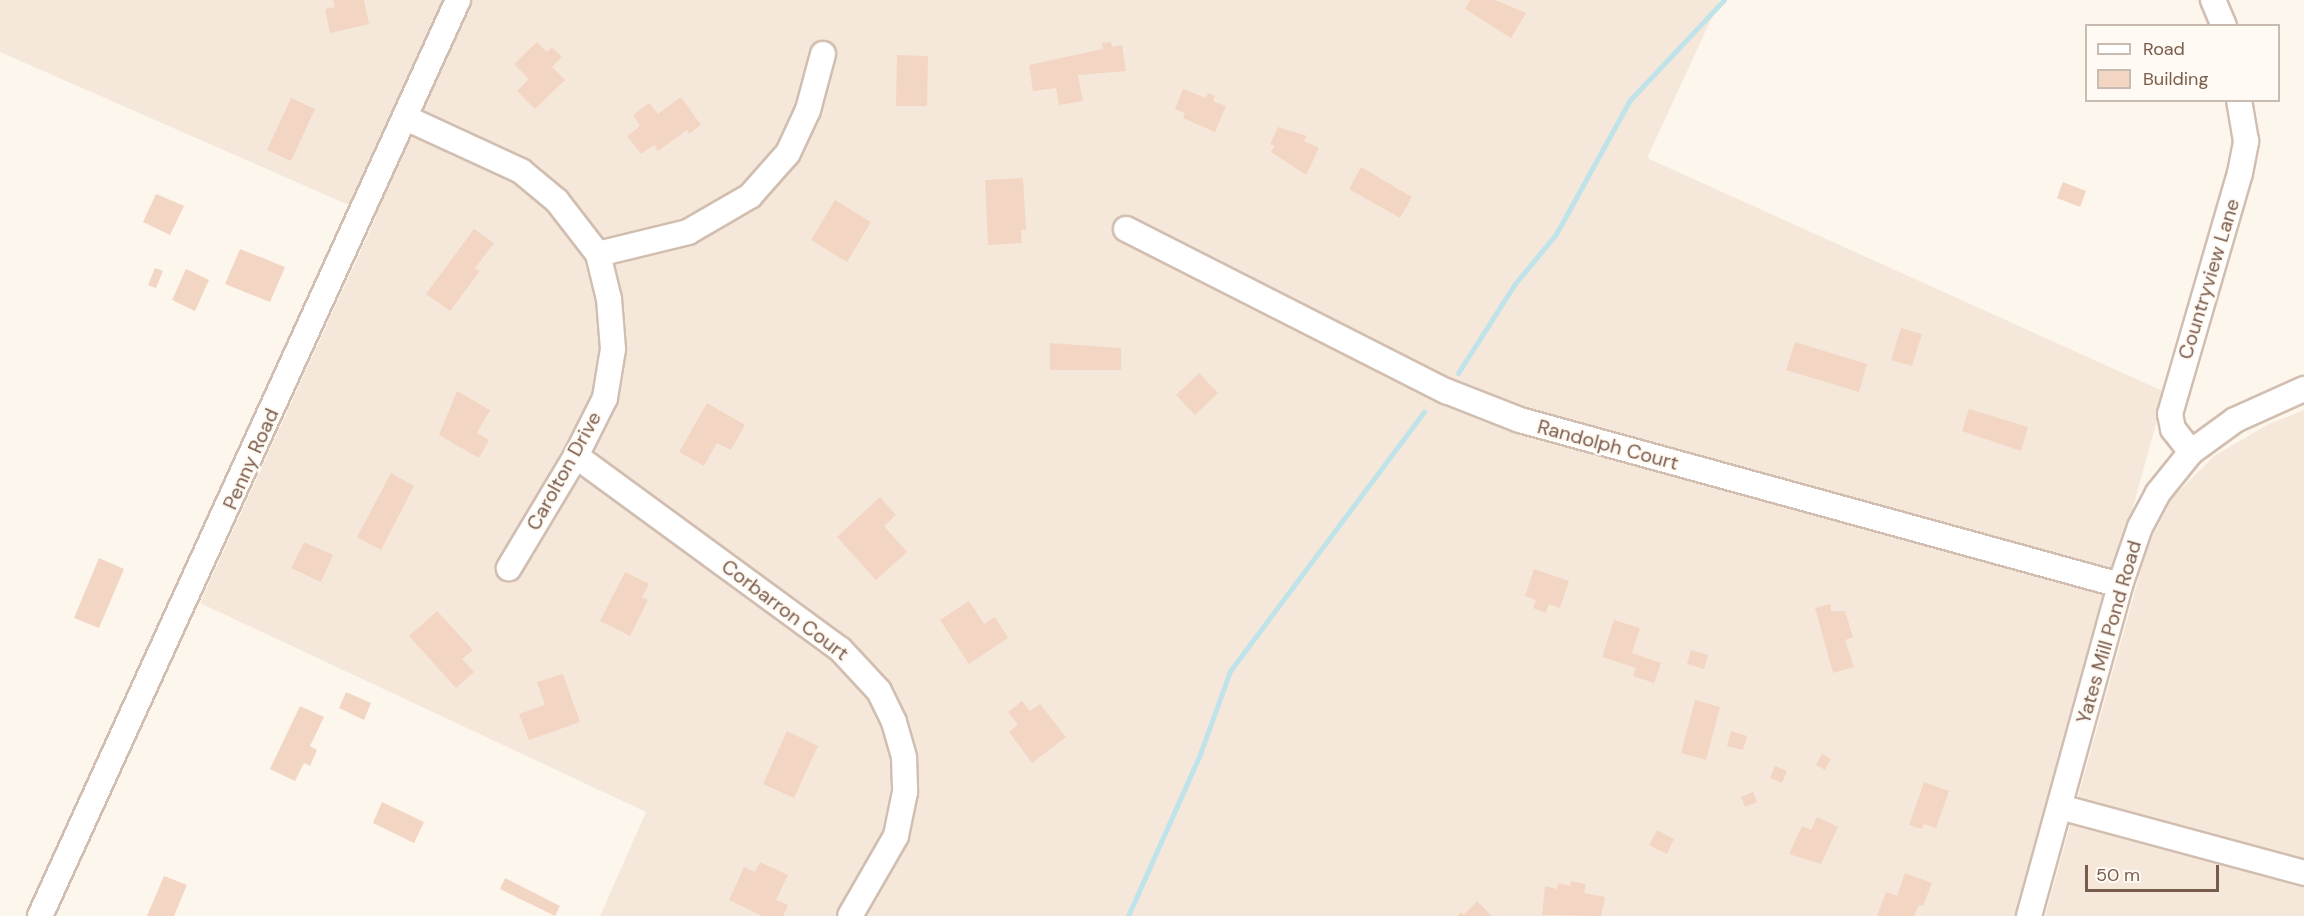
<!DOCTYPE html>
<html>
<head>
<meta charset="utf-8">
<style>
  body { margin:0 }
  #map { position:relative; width:2304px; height:916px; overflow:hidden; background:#fdf6ec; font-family:"DM Sans",sans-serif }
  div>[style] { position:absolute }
  .residential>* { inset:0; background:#f5e8da }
  .stream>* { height:5px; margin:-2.5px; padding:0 2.5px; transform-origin:2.5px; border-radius:2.5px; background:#bfe3e8 }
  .building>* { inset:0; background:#f3d5c3 }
  .roads { filter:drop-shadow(2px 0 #d1beb0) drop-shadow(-2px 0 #d1beb0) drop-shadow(0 2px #d1beb0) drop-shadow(0 -2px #d1beb0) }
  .minor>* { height:24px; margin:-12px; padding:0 12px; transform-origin:12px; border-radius:12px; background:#fff }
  span { translate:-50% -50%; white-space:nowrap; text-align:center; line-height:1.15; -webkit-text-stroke:4.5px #fffaf3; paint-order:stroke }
  .street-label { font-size:20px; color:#7a5c4d }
  .legend { position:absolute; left:2085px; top:24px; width:195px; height:78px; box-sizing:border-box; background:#fffaf3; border:2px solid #cabbb1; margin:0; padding:8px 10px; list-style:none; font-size:18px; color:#7a5c4d }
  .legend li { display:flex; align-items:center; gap:12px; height:30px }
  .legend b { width:30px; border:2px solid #cabbb1 }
  .scale { position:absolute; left:2085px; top:865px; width:134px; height:27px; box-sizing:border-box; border:3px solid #7a5c4d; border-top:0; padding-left:8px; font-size:18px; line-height:21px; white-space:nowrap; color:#7a5c4d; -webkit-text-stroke:4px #fffaf3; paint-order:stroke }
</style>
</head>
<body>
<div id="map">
  <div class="residential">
    <div style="clip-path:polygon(0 0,1720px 0,1647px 158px,2165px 392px,2019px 916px,600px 916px,646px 812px,200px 603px,376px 217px,0 52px)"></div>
    <div style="clip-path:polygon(2304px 410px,2304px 916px,2045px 916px,2147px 548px,2172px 498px,2214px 456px,2269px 424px)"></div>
  </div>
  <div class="stream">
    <div style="left:1458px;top:373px;width:104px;rotate:-57.5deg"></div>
    <div style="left:1514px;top:285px;width:66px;rotate:-50.5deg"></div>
    <div style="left:1556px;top:234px;width:153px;rotate:-61.1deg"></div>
    <div style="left:1630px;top:100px;width:137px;rotate:-46.8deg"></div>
    <div style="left:1128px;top:916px;width:177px;rotate:-66deg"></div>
    <div style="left:1200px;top:754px;width:88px;rotate:-70.1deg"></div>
    <div style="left:1230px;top:671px;width:324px;rotate:-53.2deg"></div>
  </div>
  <div class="building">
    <div style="clip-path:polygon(333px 0,364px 0,369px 24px,330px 33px,325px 9px,335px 7px)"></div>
    <div style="clip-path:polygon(1470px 0,1495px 0,1526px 13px,1511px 38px,1465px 9px)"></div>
    <div style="clip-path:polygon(537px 42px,547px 52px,552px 47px,562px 57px,552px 67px,565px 80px,535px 109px,517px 91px,529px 79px,514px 64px)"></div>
    <div style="clip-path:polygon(1111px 42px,1112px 47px,1122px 45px,1126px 71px,1078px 75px,1083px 101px,1059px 105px,1056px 88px,1033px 91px,1029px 65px,1103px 49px,1102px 43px)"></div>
    <div style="clip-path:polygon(897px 55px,928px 56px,927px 106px,896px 106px)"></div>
    <div style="clip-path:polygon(1183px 89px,1206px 98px,1208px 93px,1215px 96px,1213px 101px,1226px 106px,1215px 132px,1183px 118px,1185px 113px,1175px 109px)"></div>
    <div style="clip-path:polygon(681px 97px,701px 125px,689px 134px,687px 130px,658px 151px,654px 145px,641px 154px,627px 136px,640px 126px,633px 115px,649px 103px,658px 114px)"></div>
    <div style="clip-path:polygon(291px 98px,315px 109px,291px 161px,267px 150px)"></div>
    <div style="clip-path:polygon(1278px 127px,1307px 136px,1304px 141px,1319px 148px,1306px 175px,1271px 152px,1274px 146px,1270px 144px)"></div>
    <div style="clip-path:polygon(1361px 167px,1412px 197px,1400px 218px,1349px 189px)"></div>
    <div style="clip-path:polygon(1023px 178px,1026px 230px,1021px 230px,1022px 243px,988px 245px,985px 180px)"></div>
    <div style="clip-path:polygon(2063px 182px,2086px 191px,2080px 207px,2057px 198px)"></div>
    <div style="clip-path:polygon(156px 194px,184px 206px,170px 235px,143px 222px)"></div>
    <div style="clip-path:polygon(835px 200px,871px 222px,847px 262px,811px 240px)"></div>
    <div style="clip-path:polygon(474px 229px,494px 243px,475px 268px,480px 271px,450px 311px,426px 294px)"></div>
    <div style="clip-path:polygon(240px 249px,285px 267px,270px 302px,225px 284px)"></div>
    <div style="clip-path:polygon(155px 268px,163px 271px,156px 288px,148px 285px)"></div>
    <div style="clip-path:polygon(186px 269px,209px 280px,195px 311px,172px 300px)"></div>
    <div style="clip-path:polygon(1901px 328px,1922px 334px,1912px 366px,1891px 360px)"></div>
    <div style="clip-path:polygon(1795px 342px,1867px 364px,1859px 392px,1786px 370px)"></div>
    <div style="clip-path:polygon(1050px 343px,1121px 348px,1121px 370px,1050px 370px)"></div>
    <div style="clip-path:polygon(1199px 373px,1218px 393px,1195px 415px,1176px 395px)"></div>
    <div style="clip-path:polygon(457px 391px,490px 410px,477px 433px,489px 440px,479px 458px,439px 435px)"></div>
    <div style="clip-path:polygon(707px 403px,745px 425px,731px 450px,717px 443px,704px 466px,679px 452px)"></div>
    <div style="clip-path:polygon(1969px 409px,2028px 427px,2021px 451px,1962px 431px)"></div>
    <div style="clip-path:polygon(391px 473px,414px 486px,381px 550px,357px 537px)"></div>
    <div style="clip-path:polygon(880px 497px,896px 515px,884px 526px,907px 552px,876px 580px,837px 537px)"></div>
    <div style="clip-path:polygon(304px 542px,333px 555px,321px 582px,291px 568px)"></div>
    <div style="clip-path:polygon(99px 558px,124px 569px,99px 628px,74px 618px)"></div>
    <div style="clip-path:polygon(1534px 569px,1569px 581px,1560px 608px,1549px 604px,1546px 613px,1533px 608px,1536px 600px,1525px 596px)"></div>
    <div style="clip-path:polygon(625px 572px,649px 584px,642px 597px,648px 600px,630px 636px,600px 621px)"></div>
    <div style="clip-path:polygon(969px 601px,984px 624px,995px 617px,1008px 638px,969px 664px,940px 620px)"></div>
    <div style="clip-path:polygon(1830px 604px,1831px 611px,1845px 611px,1853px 637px,1845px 640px,1854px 667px,1833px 673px,1815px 608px)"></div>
    <div style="clip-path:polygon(437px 611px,473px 650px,462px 659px,474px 672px,456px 688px,409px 636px)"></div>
    <div style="clip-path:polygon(1614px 620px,1640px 628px,1632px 653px,1661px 663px,1654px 683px,1633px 676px,1636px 668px,1602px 657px)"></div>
    <div style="clip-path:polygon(1691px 650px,1708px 655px,1704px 669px,1687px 664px)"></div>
    <div style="clip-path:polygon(563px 674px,580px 722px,529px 740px,519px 714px,545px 705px,537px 682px)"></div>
    <div style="clip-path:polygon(346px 692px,371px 703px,364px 720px,339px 708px)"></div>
    <div style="clip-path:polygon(1695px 700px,1720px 707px,1706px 760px,1681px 753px)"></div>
    <div style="clip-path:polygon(1022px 701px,1030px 711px,1040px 704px,1066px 737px,1032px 763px,1009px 732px,1018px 725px,1008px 712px)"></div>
    <div style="clip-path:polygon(300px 706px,324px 717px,310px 746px,317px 750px,310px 766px,304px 763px,295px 781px,270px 769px)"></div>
    <div style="clip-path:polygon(787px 731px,818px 746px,794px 798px,763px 784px)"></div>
    <div style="clip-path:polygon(1731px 731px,1747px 736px,1743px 750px,1727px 746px)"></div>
    <div style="clip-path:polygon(1822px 754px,1831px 759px,1825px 770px,1816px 765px)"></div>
    <div style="clip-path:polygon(1775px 766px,1787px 771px,1782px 783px,1770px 778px)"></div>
    <div style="clip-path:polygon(1924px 782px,1949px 791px,1936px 828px,1924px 824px,1922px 829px,1909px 825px)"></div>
    <div style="clip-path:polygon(1753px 792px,1757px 802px,1745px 807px,1741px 797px)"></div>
    <div style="clip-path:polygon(382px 802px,424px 822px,414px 843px,373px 823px)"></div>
    <div style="clip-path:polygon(1817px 817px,1838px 827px,1821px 864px,1789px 854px,1802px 826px,1811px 830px)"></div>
    <div style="clip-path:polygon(1657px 830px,1674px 839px,1667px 854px,1649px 845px)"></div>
    <div style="clip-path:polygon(760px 862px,788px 875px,776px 900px,788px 905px,783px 916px,762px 916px,729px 900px,744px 867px,755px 872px)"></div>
    <div style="clip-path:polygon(1905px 873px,1932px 883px,1923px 906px,1919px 905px,1914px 916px,1877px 916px,1886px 892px,1897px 896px)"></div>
    <div style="clip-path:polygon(164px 876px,187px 885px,174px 916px,147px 916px)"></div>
    <div style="clip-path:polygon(505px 878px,560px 906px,555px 916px,500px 889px)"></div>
    <div style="clip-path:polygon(1571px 881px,1586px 884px,1584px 893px,1605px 897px,1601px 916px,1542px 915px,1545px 886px,1557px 889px,1558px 883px,1570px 886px)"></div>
    <div style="clip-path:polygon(1477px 901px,1492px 916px,1457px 916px,1461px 912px,1464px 915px)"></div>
  </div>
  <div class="roads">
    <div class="minor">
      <div style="left:2213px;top:0;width:28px;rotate:67deg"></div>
      <div style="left:406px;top:118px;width:127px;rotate:24.7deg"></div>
      <div style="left:521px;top:171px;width:47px;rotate:39.8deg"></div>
      <div style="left:557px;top:201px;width:67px;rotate:52.3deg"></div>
      <div style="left:598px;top:254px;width:46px;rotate:76.3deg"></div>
      <div style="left:609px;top:299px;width:50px;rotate:85.4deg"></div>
      <div style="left:613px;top:349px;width:50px;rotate:99.3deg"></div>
      <div style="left:605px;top:398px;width:65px;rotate:116.6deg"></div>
      <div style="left:576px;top:456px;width:131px;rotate:120.9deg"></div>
      <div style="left:1126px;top:229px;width:359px;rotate:26.9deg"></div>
      <div style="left:1446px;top:391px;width:79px;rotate:21.4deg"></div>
      <div style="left:1520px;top:420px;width:622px;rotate:15.38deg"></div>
      <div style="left:598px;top:254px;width:93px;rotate:-13.7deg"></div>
      <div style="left:688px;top:232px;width:72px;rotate:-30.1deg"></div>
      <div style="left:750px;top:196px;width:57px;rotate:-48.5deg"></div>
      <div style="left:788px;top:153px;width:47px;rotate:-65.1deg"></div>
      <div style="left:808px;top:110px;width:58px;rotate:-75deg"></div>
      <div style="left:2191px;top:452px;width:29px;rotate:-128deg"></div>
      <div style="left:2173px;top:429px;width:15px;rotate:-101deg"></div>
      <div style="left:2170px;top:414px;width:251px;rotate:-73.8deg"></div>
      <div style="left:2240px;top:173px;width:33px;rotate:-79deg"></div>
      <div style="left:2246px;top:141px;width:42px;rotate:-99.7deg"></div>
      <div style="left:576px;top:456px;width:327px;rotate:36.2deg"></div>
      <div style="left:840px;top:649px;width:57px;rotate:47.1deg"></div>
      <div style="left:879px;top:691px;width:34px;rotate:64deg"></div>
      <div style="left:894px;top:722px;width:37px;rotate:74deg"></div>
      <div style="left:904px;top:758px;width:34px;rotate:88deg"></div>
      <div style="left:905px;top:792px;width:45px;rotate:101.6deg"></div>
      <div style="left:896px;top:836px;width:92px;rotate:119.9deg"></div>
      <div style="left:2060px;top:807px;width:253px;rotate:15.1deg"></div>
      <div style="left:40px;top:916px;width:1007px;rotate:-65.47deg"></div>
      <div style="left:2029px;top:916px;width:343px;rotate:-74.6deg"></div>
      <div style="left:2120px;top:585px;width:61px;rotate:-71deg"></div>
      <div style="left:2140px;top:527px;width:38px;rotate:-62deg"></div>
      <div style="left:2158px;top:493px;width:53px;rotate:-51.2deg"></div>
      <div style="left:2191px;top:452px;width:54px;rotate:-36deg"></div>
      <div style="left:2235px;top:420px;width:76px;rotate:-24.2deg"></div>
    </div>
  </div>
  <div class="street-label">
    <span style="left:2209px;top:279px;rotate:-73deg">Countryview Lane</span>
    <span style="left:1608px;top:445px;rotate:15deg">Randolph Court</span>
    <span style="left:251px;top:459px;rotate:-66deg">Penny Road</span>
    <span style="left:564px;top:471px;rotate:-61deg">Carolton Drive</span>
    <span style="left:785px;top:610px;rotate:37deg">Corbarron Court</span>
    <span style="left:2109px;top:632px;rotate:-74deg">Yates Mill Pond Road</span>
  </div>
  <ul class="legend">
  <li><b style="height:8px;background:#fff"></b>Road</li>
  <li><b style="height:16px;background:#f3d5c3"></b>Building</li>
  </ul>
  <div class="scale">50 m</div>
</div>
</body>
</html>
